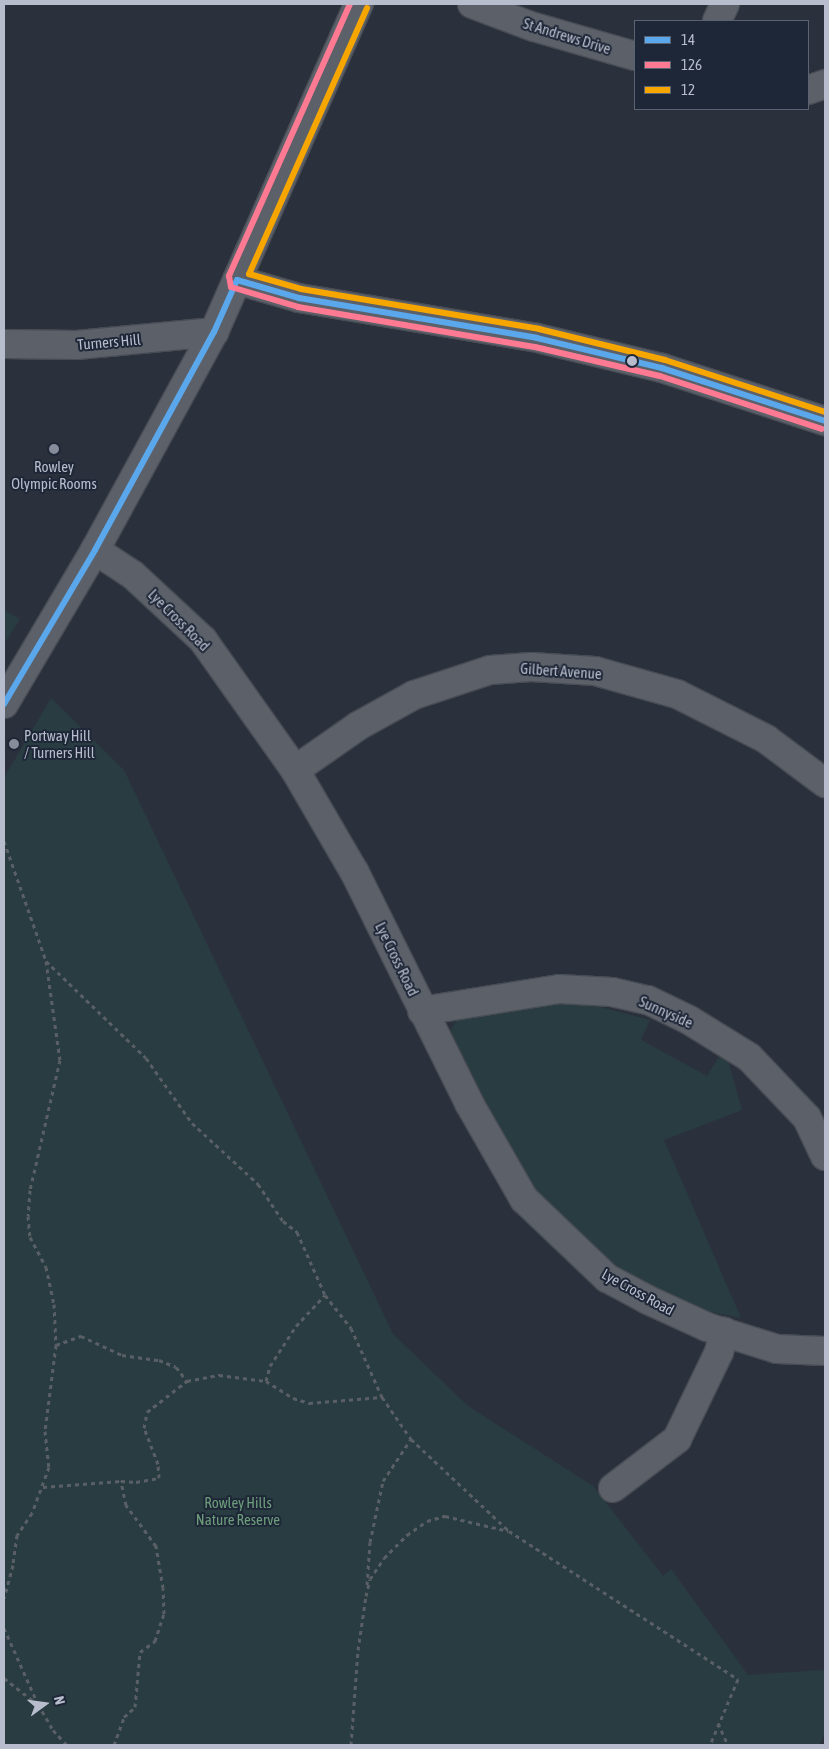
<!DOCTYPE html>
<html>
<head>
<meta charset="utf-8">
<style>
  body { margin:0 }
  #map { position:relative; width:829px; height:1749px; overflow:hidden; background:#2b313c; font-family:"Asap Condensed",sans-serif }
  div>[style] { position:absolute }
  .green>* { inset:0; background:#283c42 }
  .path>* { height:3px; margin-top:-1.5px; transform-origin:0; background:repeating-linear-gradient(90deg,#5a5f66 0 4px,transparent 0 8px) }
  .roads { filter:drop-shadow(1px 0 #484c54) drop-shadow(-1px 0 #484c54) drop-shadow(0 1px #484c54) drop-shadow(0 -1px #484c54) }
  .minor>* { height:28px; margin:-14px; padding:0 14px; transform-origin:14px; border-radius:14px; background:#5c6069 }
  .tertiary>* { height:28px; margin:-14px; padding:0 14px; transform-origin:14px; border-radius:14px; background:#5c6069 }
  .bus-1>* { height:6px; margin:-3px; padding:0 3px; transform-origin:3px; border-radius:3px; background:#5aa8eb }
  .bus-2>* { height:6px; margin:-3px; padding:0 3px; transform-origin:3px; border-radius:3px; background:#fe7a93 }
  .bus-3>* { height:6px; margin:-3px; padding:0 3px; transform-origin:3px; border-radius:3px; background:#f7a600 }
  .dots>* { width:14px; height:14px; translate:-50% -50%; box-sizing:border-box; border:2px solid #1e2737; border-radius:50% }
  span { translate:-50% -50%; white-space:nowrap; text-align:center; line-height:1.15; -webkit-text-stroke:4px #1e2737; paint-order:stroke }
  .street-label { font-size:15px; color:#b7bdcc }
  .poi-label { font-size:15px; color:#b7bdcc }
  .left { translate:0 -50%; text-align:left }
  .park-label { font-size:15px; color:#6d9d7b }
  .frame { position:absolute; inset:0; border:5px solid #b7bdcc; pointer-events:none }
  .legend { position:absolute; left:634px; top:20px; width:175px; height:90px; box-sizing:border-box; background:#1e2737; border:1px solid #5b6373; margin:0; padding:6px 9px; list-style:none; font-size:15px; color:#b7bdcc }
  .legend li { display:flex; align-items:center; gap:10px; height:25px }
  .legend b { width:25px; border:1px solid #5b6373 }
  .north { position:absolute; left:20px; top:1679px; width:50px; height:50px; -webkit-text-stroke:4px #1e2737; paint-order:stroke; rotate:76deg; font-size:14px; font-weight:700; line-height:20px; text-align:center; color:#b7bdcc }
  .north::after { content:''; display:block; margin:auto; width:18px; height:22px; background:#b7bdcc; clip-path:polygon(50% 0,100% 100%,50% 72%,0 100%) }
</style>
</head>
<body>
<div id="map">
  <div class="green">
    <div style="clip-path:polygon(4px 610px,20px 619px,4px 644px)"></div>
    <div style="clip-path:polygon(51px 698px,124px 770px,393px 1334px,468px 1406px,593px 1486px,663px 1576px,671px 1569px,748px 1675px,825px 1670px,825px 1734px,819px 1745px,4px 1745px,4px 778px)"></div>
    <div style="clip-path:polygon(533px 1004px,589px 1004px,650px 1020px,641px 1040px,707px 1076px,720px 1055px,728px 1060px,742px 1110px,664px 1140px,741px 1318px,682px 1306px,594px 1251px,539px 1200px,481px 1098px,450px 1031px,459px 1016px)"></div>
  </div>
  <div class="path">
    <div style="left:4px;top:841px;width:127px;rotate:70.7deg"></div>
    <div style="left:46px;top:961px;width:100px;rotate:82deg"></div>
    <div style="left:60px;top:1060px;width:133px;rotate:103deg"></div>
    <div style="left:30px;top:1190px;width:26px;rotate:94deg"></div>
    <div style="left:28px;top:1216px;width:21px;rotate:85deg"></div>
    <div style="left:30px;top:1237px;width:34px;rotate:62deg"></div>
    <div style="left:46px;top:1267px;width:38px;rotate:78deg"></div>
    <div style="left:54px;top:1304px;width:41px;rotate:87.2deg"></div>
    <div style="left:56px;top:1345px;width:87px;rotate:97.3deg"></div>
    <div style="left:45px;top:1431px;width:36px;rotate:84deg"></div>
    <div style="left:49px;top:1467px;width:49px;rotate:110.3deg"></div>
    <div style="left:32px;top:1513px;width:27px;rotate:124deg"></div>
    <div style="left:17px;top:1535px;width:30px;rotate:98deg"></div>
    <div style="left:13px;top:1565px;width:34px;rotate:105deg"></div>
    <div style="left:46px;top:961px;width:139px;rotate:44.1deg"></div>
    <div style="left:146px;top:1058px;width:80px;rotate:54.7deg"></div>
    <div style="left:192px;top:1123px;width:90px;rotate:42.7deg"></div>
    <div style="left:258px;top:1184px;width:45px;rotate:56deg"></div>
    <div style="left:283px;top:1221px;width:18px;rotate:38deg"></div>
    <div style="left:297px;top:1232px;width:69px;rotate:66deg"></div>
    <div style="left:325px;top:1295px;width:42px;rotate:51.8deg"></div>
    <div style="left:351px;top:1328px;width:76px;rotate:65.8deg"></div>
    <div style="left:382px;top:1397px;width:51px;rotate:55.4deg"></div>
    <div style="left:411px;top:1439px;width:134px;rotate:43.2deg"></div>
    <div style="left:509px;top:1531px;width:273px;rotate:32.9deg"></div>
    <div style="left:738px;top:1679px;width:72px;rotate:113deg"></div>
    <div style="left:56px;top:1345px;width:27px;rotate:-20deg"></div>
    <div style="left:81px;top:1336px;width:45px;rotate:24.9deg"></div>
    <div style="left:122px;top:1355px;width:37px;rotate:8deg"></div>
    <div style="left:159px;top:1360px;width:18px;rotate:22deg"></div>
    <div style="left:176px;top:1367px;width:18px;rotate:52deg"></div>
    <div style="left:266px;top:1381px;width:16px;rotate:-75deg"></div>
    <div style="left:270px;top:1366px;width:48px;rotate:-57deg"></div>
    <div style="left:296px;top:1326px;width:42px;rotate:-46.9deg"></div>
    <div style="left:43px;top:1487px;width:78px;rotate:-4.4deg"></div>
    <div style="left:367px;top:1585px;width:43px;rotate:-86deg"></div>
    <div style="left:370px;top:1542px;width:62px;rotate:-78deg"></div>
    <div style="left:383px;top:1481px;width:50px;rotate:-56.3deg"></div>
    <div style="left:4px;top:1628px;width:83px;rotate:65.9deg"></div>
    <div style="left:38px;top:1704px;width:30px;rotate:60deg"></div>
    <div style="left:53px;top:1730px;width:21px;rotate:47deg"></div>
    <div style="left:4px;top:1678px;width:42px;rotate:38.2deg"></div>
    <div style="left:718px;top:1723px;width:24px;rotate:66deg"></div>
    <div style="left:114px;top:1745px;width:30px;rotate:-70deg"></div>
    <div style="left:124px;top:1717px;width:15px;rotate:-42deg"></div>
    <div style="left:135px;top:1707px;width:55px;rotate:-84.8deg"></div>
    <div style="left:140px;top:1652px;width:19px;rotate:-36deg"></div>
    <div style="left:155px;top:1641px;width:28px;rotate:-72deg"></div>
    <div style="left:164px;top:1614px;width:26px;rotate:-92deg"></div>
    <div style="left:163px;top:1588px;width:43px;rotate:-99.5deg"></div>
    <div style="left:156px;top:1546px;width:51px;rotate:-126.2deg"></div>
    <div style="left:126px;top:1505px;width:25px;rotate:-102deg"></div>
    <div style="left:121px;top:1481px;width:15px;rotate:4deg"></div>
    <div style="left:136px;top:1482px;width:23px;rotate:-10deg"></div>
    <div style="left:159px;top:1478px;width:14px;rotate:-94deg"></div>
    <div style="left:158px;top:1464px;width:39px;rotate:-111deg"></div>
    <div style="left:144px;top:1428px;width:16px;rotate:-79deg"></div>
    <div style="left:147px;top:1412px;width:51px;rotate:-37.8deg"></div>
    <div style="left:187px;top:1381px;width:33px;rotate:-11deg"></div>
    <div style="left:219px;top:1375px;width:47px;rotate:7.3deg"></div>
    <div style="left:266px;top:1381px;width:32px;rotate:32deg"></div>
    <div style="left:293px;top:1398px;width:17px;rotate:17deg"></div>
    <div style="left:309px;top:1403px;width:73px;rotate:-4.7deg"></div>
    <div style="left:351px;top:1745px;width:95px;rotate:-85.8deg"></div>
    <div style="left:358px;top:1650px;width:55px;rotate:-81.6deg"></div>
    <div style="left:366px;top:1596px;width:17px;rotate:-77deg"></div>
    <div style="left:370px;top:1579px;width:25px;rotate:-56deg"></div>
    <div style="left:384px;top:1558px;width:33px;rotate:-45deg"></div>
    <div style="left:407px;top:1535px;width:24px;rotate:-35deg"></div>
    <div style="left:427px;top:1521px;width:19px;rotate:-16deg"></div>
    <div style="left:445px;top:1516px;width:65px;rotate:13.4deg"></div>
  </div>
  <div class="roads">
    <div class="minor">
      <div style="left:472px;top:4px;width:66px;rotate:20.4deg"></div>
      <div style="left:534px;top:27px;width:105px;rotate:16deg"></div>
      <div style="left:717px;top:21px;width:19px;rotate:-65deg"></div>
      <div style="left:808px;top:90px;width:18px;rotate:-19deg"></div>
      <div style="left:4px;top:344px;width:73px;rotate:0.8deg"></div>
      <div style="left:77px;top:345px;width:138px;rotate:-5.4deg"></div>
      <div style="left:95px;top:550px;width:45px;rotate:33.3deg"></div>
      <div style="left:133px;top:575px;width:96px;rotate:42.9deg"></div>
      <div style="left:203px;top:640px;width:159px;rotate:54.7deg"></div>
      <div style="left:295px;top:770px;width:119px;rotate:59.8deg"></div>
      <div style="left:355px;top:873px;width:257px;rotate:63.6deg"></div>
      <div style="left:469px;top:1103px;width:111px;rotate:60.2deg"></div>
      <div style="left:524px;top:1199px;width:115px;rotate:43.6deg"></div>
      <div style="left:607px;top:1278px;width:47px;rotate:28.2deg"></div>
      <div style="left:648px;top:1300px;width:65px;rotate:24.6deg"></div>
      <div style="left:707px;top:1327px;width:73px;rotate:17.4deg"></div>
      <div style="left:777px;top:1349px;width:48px;rotate:2.4deg"></div>
      <div style="left:295px;top:770px;width:77px;rotate:-34.9deg"></div>
      <div style="left:358px;top:726px;width:64px;rotate:-29deg"></div>
      <div style="left:414px;top:695px;width:80px;rotate:-18.2deg"></div>
      <div style="left:490px;top:670px;width:41px;rotate:-4.2deg"></div>
      <div style="left:531px;top:667px;width:64px;rotate:3.6deg"></div>
      <div style="left:595px;top:671px;width:85px;rotate:15.7deg"></div>
      <div style="left:677px;top:694px;width:100px;rotate:26.8deg"></div>
      <div style="left:766px;top:739px;width:74px;rotate:36.7deg"></div>
      <div style="left:422px;top:1011px;width:139px;rotate:-9.1deg"></div>
      <div style="left:559px;top:989px;width:53px;rotate:3.2deg"></div>
      <div style="left:612px;top:992px;width:37px;rotate:13deg"></div>
      <div style="left:648px;top:1000px;width:46px;rotate:26deg"></div>
      <div style="left:689px;top:1020px;width:70px;rotate:31.7deg"></div>
      <div style="left:749px;top:1057px;width:84px;rotate:46.4deg"></div>
      <div style="left:807px;top:1118px;width:42px;rotate:64.7deg"></div>
      <div style="left:613px;top:1488px;width:81px;rotate:-37.4deg"></div>
      <div style="left:677px;top:1439px;width:97px;rotate:-64.2deg"></div>
      <div style="left:719px;top:1352px;width:21px;rotate:-76deg"></div>
    </div>
    <div class="tertiary">
      <div style="left:237px;top:280px;width:65px;rotate:16.2deg"></div>
      <div style="left:299px;top:298px;width:241px;rotate:9.5deg"></div>
      <div style="left:537px;top:338px;width:129px;rotate:13.5deg"></div>
      <div style="left:662px;top:368px;width:171px;rotate:18deg"></div>
      <div style="left:4px;top:704px;width:179px;rotate:-59.4deg"></div>
      <div style="left:95px;top:550px;width:248px;rotate:-61.4deg"></div>
      <div style="left:214px;top:332px;width:359px;rotate:-66.2deg"></div>
    </div>
  </div>
  <div class="bus-1">
    <div style="left:4px;top:704px;width:179px;rotate:-59.4deg"></div>
    <div style="left:95px;top:550px;width:248px;rotate:-61.4deg"></div>
    <div style="left:214px;top:332px;width:57px;rotate:-66.1deg"></div>
    <div style="left:237px;top:280px;width:65px;rotate:16.2deg"></div>
    <div style="left:299px;top:298px;width:241px;rotate:9.5deg"></div>
    <div style="left:537px;top:338px;width:129px;rotate:13.5deg"></div>
    <div style="left:662px;top:368px;width:171px;rotate:18deg"></div>
  </div>
  <div class="bus-2">
    <div style="left:350px;top:4px;width:298px;rotate:114deg"></div>
    <div style="left:229px;top:276px;width:11px;rotate:80deg"></div>
    <div style="left:231px;top:287px;width:70px;rotate:16.6deg"></div>
    <div style="left:298px;top:307px;width:240px;rotate:9.6deg"></div>
    <div style="left:535px;top:347px;width:128px;rotate:13.1deg"></div>
    <div style="left:660px;top:376px;width:170px;rotate:18.1deg"></div>
  </div>
  <div class="bus-3">
    <div style="left:367px;top:8px;width:291px;rotate:113.9deg"></div>
    <div style="left:249px;top:274px;width:54px;rotate:16.1deg"></div>
    <div style="left:301px;top:289px;width:241px;rotate:9.5deg"></div>
    <div style="left:539px;top:329px;width:130px;rotate:13.8deg"></div>
    <div style="left:665px;top:360px;width:168px;rotate:18deg"></div>
  </div>
  <div class="dots">
    <div style="left:632px;top:361px;background:#b7bdcc"></div>
    <div style="left:54px;top:449px;background:#868c9a"></div>
    <div style="left:14px;top:744px;background:#868c9a"></div>
  </div>
  <div class="street-label">
    <span style="left:567px;top:36px;rotate:17deg">St Andrews Drive</span>
    <span style="left:109px;top:342px;rotate:-5deg">Turners Hill</span>
    <span style="left:179px;top:620px;rotate:45deg">Lye Cross Road</span>
    <span style="left:561px;top:671px;rotate:4deg">Gilbert Avenue</span>
    <span style="left:397px;top:959px;rotate:64deg">Lye Cross Road</span>
    <span style="left:666px;top:1012px;rotate:24deg">Sunnyside</span>
    <span style="left:638px;top:1292px;rotate:29deg">Lye Cross Road</span>
  </div>
  <div class="poi-label">
    <span style="left:54px;top:475px">Rowley<br>Olympic Rooms</span>
    <span class="left" style="left:24px;top:744px">Portway Hill<br>/ Turners Hill</span>
  </div>
  <div class="park-label">
    <span style="left:238px;top:1511px">Rowley Hills<br>Nature Reserve</span>
  </div>
  <div class="frame"></div>
  <ul class="legend">
  <li><b style="height:6px;background:#5aa8eb"></b>14</li>
  <li><b style="height:6px;background:#fe7a93"></b>126</li>
  <li><b style="height:6px;background:#f7a600"></b>12</li>
  </ul>
  <div class="north">N</div>
</div>
</body>
</html>
